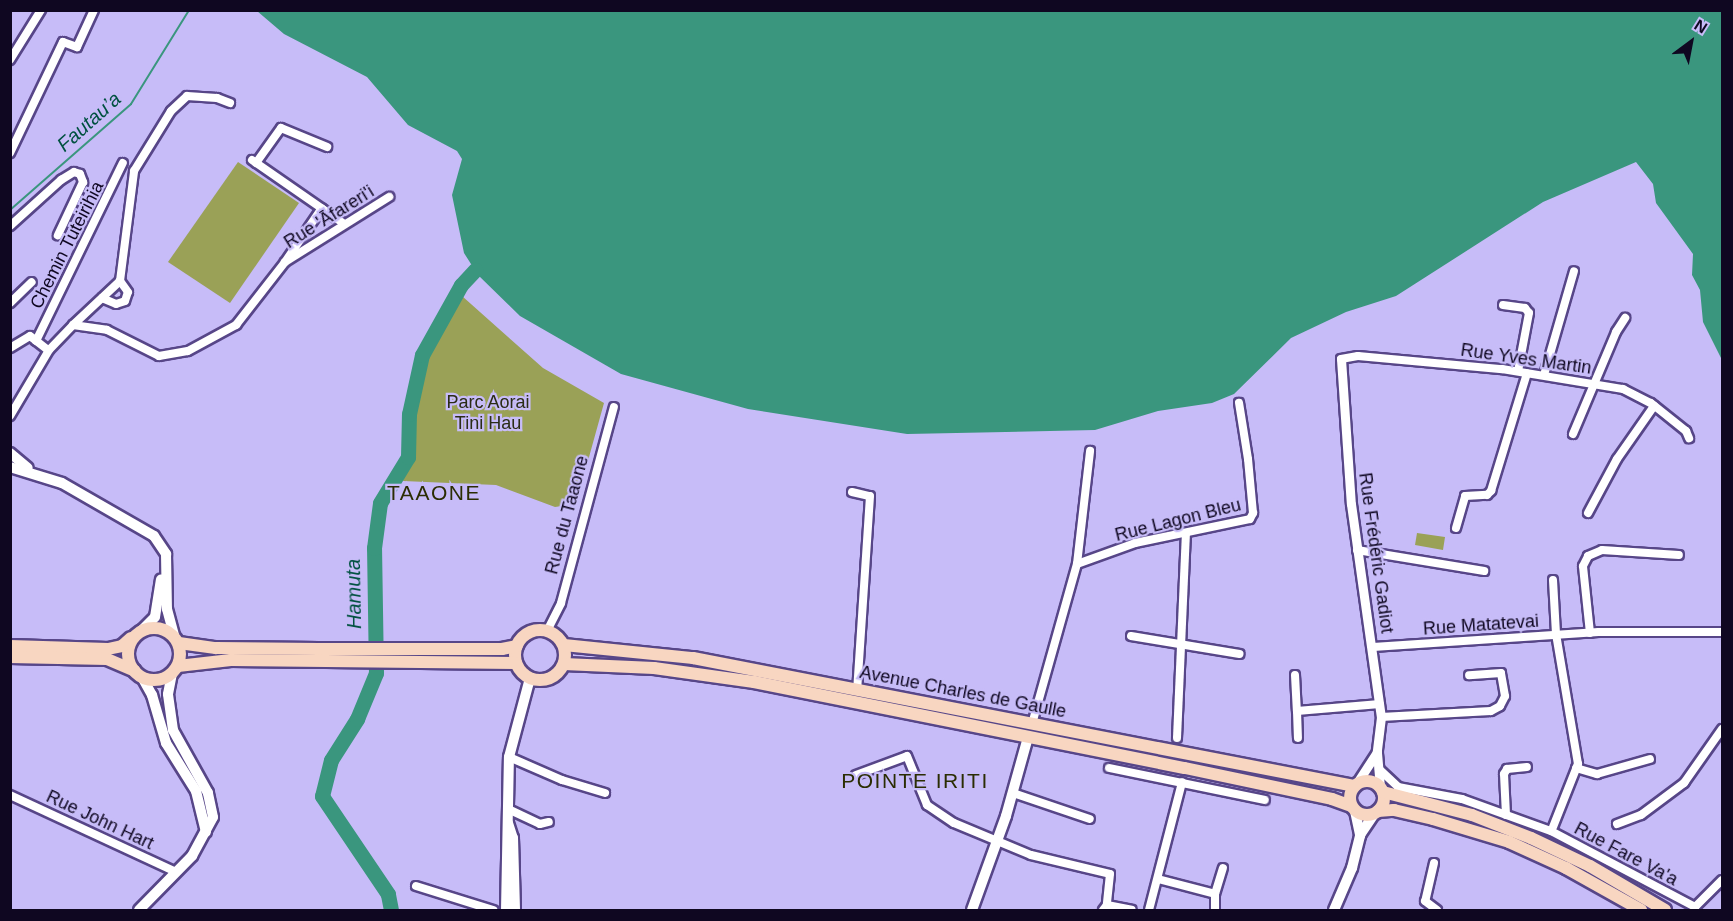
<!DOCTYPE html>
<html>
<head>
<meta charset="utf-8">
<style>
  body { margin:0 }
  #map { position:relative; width:1733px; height:921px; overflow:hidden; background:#c7bcf8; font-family:Helvetica,sans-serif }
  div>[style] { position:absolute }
  .green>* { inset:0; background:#9aa157 }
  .water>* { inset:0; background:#3a967e }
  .stream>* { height:2px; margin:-1px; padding:0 1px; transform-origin:1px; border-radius:1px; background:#3a967e }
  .river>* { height:15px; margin:-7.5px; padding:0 7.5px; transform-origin:7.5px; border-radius:7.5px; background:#3a967e }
  .roads { filter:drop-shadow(2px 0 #574688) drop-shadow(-2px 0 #574688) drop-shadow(0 2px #574688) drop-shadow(0 -2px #574688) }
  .minor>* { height:8px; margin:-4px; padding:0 4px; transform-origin:4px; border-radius:4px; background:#fff }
  .tertiary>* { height:9px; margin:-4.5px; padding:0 4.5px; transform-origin:4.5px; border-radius:4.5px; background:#fff }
  .secondary>* { height:10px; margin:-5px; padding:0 5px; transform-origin:5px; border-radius:5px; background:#fff }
  .primary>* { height:12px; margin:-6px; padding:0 6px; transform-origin:6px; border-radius:6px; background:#f8d6c1 }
  .primary>.ring { margin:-6px; padding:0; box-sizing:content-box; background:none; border:12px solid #f8d6c1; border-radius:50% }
  span { translate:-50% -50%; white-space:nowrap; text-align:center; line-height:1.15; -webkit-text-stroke:4.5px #c7bcf8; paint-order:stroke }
  .street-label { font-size:18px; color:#0f0721 }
  .park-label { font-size:18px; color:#2a2c16 }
  .water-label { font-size:20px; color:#005140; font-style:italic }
  .quarter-label { font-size:21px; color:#2b2d03; letter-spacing:1.5px }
  .frame { position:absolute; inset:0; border:12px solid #0f0721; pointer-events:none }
  .north { position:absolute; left:1661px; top:12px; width:60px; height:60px; -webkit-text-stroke:4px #c7bcf8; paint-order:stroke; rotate:32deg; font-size:16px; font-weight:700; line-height:24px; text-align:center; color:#0f0721 }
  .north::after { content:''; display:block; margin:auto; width:21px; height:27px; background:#0f0721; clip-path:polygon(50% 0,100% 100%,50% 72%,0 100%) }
</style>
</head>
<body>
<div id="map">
  <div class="green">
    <div style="clip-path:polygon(238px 162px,299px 203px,230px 303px,168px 262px)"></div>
    <div style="clip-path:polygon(462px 296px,543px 368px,604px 403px,576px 504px,555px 507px,496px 485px,403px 481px,429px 343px)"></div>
    <div style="clip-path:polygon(1417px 533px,1445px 537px,1443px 550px,1415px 545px)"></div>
  </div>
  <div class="water">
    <div style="clip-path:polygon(257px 11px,1722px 11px,1722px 360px,1703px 322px,1700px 290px,1692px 275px,1693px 254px,1656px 203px,1653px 184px,1636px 162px,1543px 202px,1396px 296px,1346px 312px,1291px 338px,1234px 394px,1212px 403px,1158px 411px,1095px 430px,907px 434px,748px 409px,621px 374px,520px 316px,478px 275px,464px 253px,452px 195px,462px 159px,457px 151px,408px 125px,367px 77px,284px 34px)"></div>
  </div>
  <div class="stream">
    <div style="left:10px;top:210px;width:161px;rotate:-41.2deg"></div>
    <div style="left:131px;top:104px;width:110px;rotate:-58.3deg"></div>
  </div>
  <div class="river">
    <div style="left:391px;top:910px;width:16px;rotate:-101deg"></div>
    <div style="left:388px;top:894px;width:118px;rotate:-124deg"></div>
    <div style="left:322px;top:796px;width:37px;rotate:-76deg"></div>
    <div style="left:331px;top:760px;width:49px;rotate:-57.6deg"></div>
    <div style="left:357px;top:719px;width:50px;rotate:-67.6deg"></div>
    <div style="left:376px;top:673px;width:125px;rotate:-90.9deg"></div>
    <div style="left:374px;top:548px;width:45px;rotate:-82.4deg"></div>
    <div style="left:380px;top:503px;width:54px;rotate:-58.7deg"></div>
    <div style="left:408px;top:457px;width:43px;rotate:-88.7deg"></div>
    <div style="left:409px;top:414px;width:60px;rotate:-77.6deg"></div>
    <div style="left:422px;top:355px;width:80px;rotate:-60.9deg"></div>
    <div style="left:461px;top:285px;width:21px;rotate:-47deg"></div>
  </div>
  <div class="roads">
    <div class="minor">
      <div style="left:10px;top:60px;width:59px;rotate:-58.2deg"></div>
      <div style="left:10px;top:153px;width:123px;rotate:-64.5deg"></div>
      <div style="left:63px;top:42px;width:15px;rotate:20deg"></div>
      <div style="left:77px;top:47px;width:41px;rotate:-65.3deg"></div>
      <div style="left:252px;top:160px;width:111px;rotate:34.7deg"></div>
      <div style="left:256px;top:163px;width:43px;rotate:-54.5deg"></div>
      <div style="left:281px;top:128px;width:50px;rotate:22.4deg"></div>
      <div style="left:10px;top:226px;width:69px;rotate:-42deg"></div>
      <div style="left:61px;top:180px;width:15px;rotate:-32deg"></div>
      <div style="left:74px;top:172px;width:6px;rotate:18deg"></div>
      <div style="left:80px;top:174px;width:9px;rotate:69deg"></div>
      <div style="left:83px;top:182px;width:59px;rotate:115.3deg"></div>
      <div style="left:285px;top:262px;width:65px;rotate:-55.6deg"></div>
      <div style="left:102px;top:298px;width:15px;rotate:23deg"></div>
      <div style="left:116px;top:304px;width:9px;rotate:-18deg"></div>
      <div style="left:125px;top:301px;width:9px;rotate:-72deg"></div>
      <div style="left:128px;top:292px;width:14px;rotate:-126deg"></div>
      <div style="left:10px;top:303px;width:30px;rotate:-44deg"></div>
      <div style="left:1503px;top:305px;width:22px;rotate:8deg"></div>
      <div style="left:1525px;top:308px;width:6px;rotate:51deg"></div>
      <div style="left:1529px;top:313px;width:59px;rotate:100.7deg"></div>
      <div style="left:73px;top:325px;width:64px;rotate:-43.1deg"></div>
      <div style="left:120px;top:281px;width:111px;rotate:-82.7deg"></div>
      <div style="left:134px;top:171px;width:70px;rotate:-58.3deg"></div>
      <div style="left:171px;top:111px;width:22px;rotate:-43deg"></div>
      <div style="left:187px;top:96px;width:30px;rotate:4deg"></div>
      <div style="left:217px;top:98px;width:14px;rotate:21deg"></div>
      <div style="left:36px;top:341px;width:198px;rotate:-64deg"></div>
      <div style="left:10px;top:348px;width:23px;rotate:-31deg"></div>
      <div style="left:30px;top:336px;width:23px;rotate:38deg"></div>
      <div style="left:1341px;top:359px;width:17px;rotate:-10deg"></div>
      <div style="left:1358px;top:356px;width:145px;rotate:5.2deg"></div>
      <div style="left:1502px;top:369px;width:123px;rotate:9.4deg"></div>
      <div style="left:1623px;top:389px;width:31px;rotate:27deg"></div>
      <div style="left:1651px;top:403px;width:45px;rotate:38.7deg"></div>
      <div style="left:1686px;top:431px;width:8px;rotate:67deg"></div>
      <div style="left:1544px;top:375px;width:108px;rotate:-73.9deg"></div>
      <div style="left:10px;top:416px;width:77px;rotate:-59.4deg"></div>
      <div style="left:49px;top:350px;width:35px;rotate:-46deg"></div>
      <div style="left:73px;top:325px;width:34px;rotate:8deg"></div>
      <div style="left:107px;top:330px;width:58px;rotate:26.6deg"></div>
      <div style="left:159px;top:356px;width:29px;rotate:-10deg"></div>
      <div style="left:188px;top:351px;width:55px;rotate:-28.4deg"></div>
      <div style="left:236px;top:325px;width:80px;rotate:-52.1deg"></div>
      <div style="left:285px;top:262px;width:123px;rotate:-32deg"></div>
      <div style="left:1573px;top:434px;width:111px;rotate:-67.1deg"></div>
      <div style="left:1616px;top:332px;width:17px;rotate:-57deg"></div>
      <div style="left:852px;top:492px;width:18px;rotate:13deg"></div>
      <div style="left:870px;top:496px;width:194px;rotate:93.8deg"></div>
      <div style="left:1588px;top:513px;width:61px;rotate:-61.8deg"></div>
      <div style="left:1617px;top:459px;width:65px;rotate:-55.1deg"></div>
      <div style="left:1456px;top:528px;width:33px;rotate:-74deg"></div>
      <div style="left:1465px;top:496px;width:22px;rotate:-3deg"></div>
      <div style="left:1487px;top:495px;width:6px;rotate:-45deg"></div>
      <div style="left:1491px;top:491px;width:123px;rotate:-73deg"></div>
      <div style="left:1357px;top:550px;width:129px;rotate:9.4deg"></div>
      <div style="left:1077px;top:564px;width:62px;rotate:-19.9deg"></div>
      <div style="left:1135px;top:543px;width:117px;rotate:-11.8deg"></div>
      <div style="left:1250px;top:519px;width:7px;rotate:-63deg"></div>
      <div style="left:1253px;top:513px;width:54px;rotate:-95.3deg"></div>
      <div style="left:1248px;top:459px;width:57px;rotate:-99.1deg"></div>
      <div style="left:547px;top:631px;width:31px;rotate:-63deg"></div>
      <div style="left:561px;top:603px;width:203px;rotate:-74.9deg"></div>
      <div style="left:1590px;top:633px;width:67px;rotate:-96deg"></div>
      <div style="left:1583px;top:566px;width:11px;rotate:-63deg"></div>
      <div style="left:1588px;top:556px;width:15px;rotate:-23deg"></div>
      <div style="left:1602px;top:550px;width:77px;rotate:3.7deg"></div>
      <div style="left:1131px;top:636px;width:110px;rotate:9.4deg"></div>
      <div style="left:1373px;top:647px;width:226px;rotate:-3.8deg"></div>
      <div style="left:1599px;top:632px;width:123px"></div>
      <div style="left:1295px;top:675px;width:36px;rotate:87deg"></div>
      <div style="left:1297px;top:711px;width:83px;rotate:-4.8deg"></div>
      <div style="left:1297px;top:711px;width:27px;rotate:88deg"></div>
      <div style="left:1381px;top:717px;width:110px;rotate:-3.1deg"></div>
      <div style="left:1491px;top:711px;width:10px;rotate:-29deg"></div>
      <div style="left:1500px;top:706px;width:11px;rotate:-63deg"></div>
      <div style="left:1505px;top:696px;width:23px;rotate:-100deg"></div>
      <div style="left:1501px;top:673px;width:32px;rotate:176deg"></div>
      <div style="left:1032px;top:724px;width:166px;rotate:-74.3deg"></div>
      <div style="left:1077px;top:564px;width:114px;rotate:-83.4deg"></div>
      <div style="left:1177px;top:738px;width:205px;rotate:-87.5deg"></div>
      <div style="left:509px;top:757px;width:58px;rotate:23.5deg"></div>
      <div style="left:562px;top:780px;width:45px;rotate:16.8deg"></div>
      <div style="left:1109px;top:768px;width:159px;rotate:11.6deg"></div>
      <div style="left:1576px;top:768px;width:22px;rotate:16deg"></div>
      <div style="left:1597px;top:774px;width:55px;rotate:-15.8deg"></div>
      <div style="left:1379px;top:769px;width:26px;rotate:43deg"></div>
      <div style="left:1398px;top:787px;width:65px;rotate:10.6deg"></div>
      <div style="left:1462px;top:799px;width:95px;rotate:19.8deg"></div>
      <div style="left:1551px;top:831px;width:163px;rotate:27.8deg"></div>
      <div style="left:1695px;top:907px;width:38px;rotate:-45deg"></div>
      <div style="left:856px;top:775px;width:54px;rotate:-20.4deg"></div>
      <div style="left:907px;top:756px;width:53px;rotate:67.8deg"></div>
      <div style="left:927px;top:805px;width:32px;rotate:34deg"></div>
      <div style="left:954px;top:823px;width:83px;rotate:22.6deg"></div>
      <div style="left:1031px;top:855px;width:81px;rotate:13.5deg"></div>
      <div style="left:1110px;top:874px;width:31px;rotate:96deg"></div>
      <div style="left:1013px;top:793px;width:81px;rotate:18.7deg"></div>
      <div style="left:10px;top:795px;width:183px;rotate:24.9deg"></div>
      <div style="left:508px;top:809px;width:35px;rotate:25deg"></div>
      <div style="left:540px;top:824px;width:9px;rotate:-13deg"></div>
      <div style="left:1506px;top:815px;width:41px;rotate:-92.8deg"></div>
      <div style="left:1504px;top:774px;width:6px;rotate:-59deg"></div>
      <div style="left:1507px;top:769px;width:20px;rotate:-6deg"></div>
      <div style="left:1617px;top:824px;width:26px;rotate:-21deg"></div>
      <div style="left:1641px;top:815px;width:54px;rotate:-36.7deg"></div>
      <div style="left:1684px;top:783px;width:66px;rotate:-54.9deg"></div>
      <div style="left:1553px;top:827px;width:68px;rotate:-68.4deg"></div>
      <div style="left:1578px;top:764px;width:132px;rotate:-99.6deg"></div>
      <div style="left:1556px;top:634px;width:54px;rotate:-93.2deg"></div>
      <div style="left:1434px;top:863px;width:39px;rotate:103deg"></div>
      <div style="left:1425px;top:901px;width:15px;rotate:37deg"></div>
      <div style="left:1158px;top:879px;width:59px;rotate:14.7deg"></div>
      <div style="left:416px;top:886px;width:81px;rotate:17.3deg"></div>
      <div style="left:1103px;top:910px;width:6px;rotate:-51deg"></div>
      <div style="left:1107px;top:905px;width:25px;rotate:11deg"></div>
      <div style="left:1149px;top:910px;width:132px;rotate:-75.5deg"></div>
      <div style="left:1215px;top:910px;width:16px;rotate:-90deg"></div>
      <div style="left:1215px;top:894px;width:27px;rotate:-73deg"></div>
    </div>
    <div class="tertiary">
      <div style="left:1341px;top:359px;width:145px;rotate:86.1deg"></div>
      <div style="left:1351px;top:504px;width:215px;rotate:82deg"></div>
      <div style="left:1381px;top:717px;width:35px;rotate:97deg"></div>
      <div style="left:1377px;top:752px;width:37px;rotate:123deg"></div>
      <div style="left:1377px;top:753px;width:34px;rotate:85deg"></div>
    </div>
    <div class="secondary">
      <div style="left:10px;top:453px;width:23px;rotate:40deg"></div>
      <div style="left:10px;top:467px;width:54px;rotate:17.1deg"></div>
      <div style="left:62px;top:483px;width:106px;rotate:29.9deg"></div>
      <div style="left:154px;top:536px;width:22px;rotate:56deg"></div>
      <div style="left:166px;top:554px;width:55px;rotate:89deg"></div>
      <div style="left:167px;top:609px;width:28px;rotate:75deg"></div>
      <div style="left:142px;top:630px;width:18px;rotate:-45deg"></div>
      <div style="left:155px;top:617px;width:38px;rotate:-81deg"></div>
      <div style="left:142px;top:677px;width:21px;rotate:61deg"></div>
      <div style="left:152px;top:695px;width:50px;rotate:73.7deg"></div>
      <div style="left:166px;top:743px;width:57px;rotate:58deg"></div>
      <div style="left:196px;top:791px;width:42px;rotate:76.3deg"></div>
      <div style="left:1355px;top:811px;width:25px;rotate:78deg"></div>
      <div style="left:508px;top:823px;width:16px;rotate:72deg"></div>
      <div style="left:513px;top:838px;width:72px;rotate:88.4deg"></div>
      <div style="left:139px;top:910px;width:76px;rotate:-45.5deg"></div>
      <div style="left:192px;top:856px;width:44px;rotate:-61.7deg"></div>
      <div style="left:213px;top:817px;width:25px;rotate:-102deg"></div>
      <div style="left:208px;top:793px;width:72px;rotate:-119.1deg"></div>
      <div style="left:173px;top:730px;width:36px;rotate:-98deg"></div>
      <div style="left:168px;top:694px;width:20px;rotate:-79deg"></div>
      <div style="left:506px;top:910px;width:153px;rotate:-88.9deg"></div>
      <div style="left:509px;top:757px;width:82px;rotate:-75.1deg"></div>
      <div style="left:972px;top:910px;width:100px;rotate:-70.1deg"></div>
      <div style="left:1006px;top:816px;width:82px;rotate:-74.4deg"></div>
      <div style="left:1334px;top:910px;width:46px;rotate:-66.8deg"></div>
      <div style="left:1352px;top:868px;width:34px;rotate:-76deg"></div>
      <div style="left:1360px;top:835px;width:25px;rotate:-56deg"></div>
    </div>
    <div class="primary">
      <div class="ring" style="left:128px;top:628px;width:40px;height:40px"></div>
      <div class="ring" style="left:515px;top:630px;width:38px;height:38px"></div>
      <div style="left:179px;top:643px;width:37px;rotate:8deg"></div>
      <div style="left:216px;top:648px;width:103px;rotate:0.6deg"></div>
      <div style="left:319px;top:649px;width:183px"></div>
      <div style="left:502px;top:649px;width:15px;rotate:-11deg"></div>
      <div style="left:564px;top:645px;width:130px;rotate:5.8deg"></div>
      <div style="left:693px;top:658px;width:673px;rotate:10.96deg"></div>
      <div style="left:10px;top:646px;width:98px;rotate:1.8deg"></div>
      <div style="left:108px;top:649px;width:14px;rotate:-12deg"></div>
      <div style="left:122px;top:646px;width:12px;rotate:-42deg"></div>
      <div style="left:10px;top:657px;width:97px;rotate:1.2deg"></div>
      <div style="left:107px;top:659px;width:30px;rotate:23deg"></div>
      <div style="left:564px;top:664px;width:90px;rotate:2.5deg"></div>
      <div style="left:654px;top:668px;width:101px;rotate:8deg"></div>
      <div style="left:754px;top:682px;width:439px;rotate:11.3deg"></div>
      <div style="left:1185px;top:768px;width:150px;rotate:11.9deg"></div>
      <div style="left:1332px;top:799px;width:20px;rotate:20deg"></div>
      <div style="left:178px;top:666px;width:53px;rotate:-6.5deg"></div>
      <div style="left:231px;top:660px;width:285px;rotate:0.6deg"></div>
      <div class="ring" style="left:1350px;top:781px;width:22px;height:22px"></div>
      <div style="left:1383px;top:792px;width:92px;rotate:14.5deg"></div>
      <div style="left:1472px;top:815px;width:63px;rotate:21.3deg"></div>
      <div style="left:1531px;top:838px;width:65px;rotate:25.4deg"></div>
      <div style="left:1590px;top:866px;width:87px;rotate:30.4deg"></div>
      <div style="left:1378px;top:811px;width:16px;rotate:-4deg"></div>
      <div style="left:1394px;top:810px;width:40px;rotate:13deg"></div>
      <div style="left:1433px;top:819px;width:79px;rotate:16.8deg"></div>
      <div style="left:1509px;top:842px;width:63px;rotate:24.5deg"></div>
      <div style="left:1566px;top:868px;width:86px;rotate:29.2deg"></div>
    </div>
  </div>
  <div class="street-label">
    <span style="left:329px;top:217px;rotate:-32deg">Rue 'Āfareri'i</span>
    <span style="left:67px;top:245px;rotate:-63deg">Chemin Tuteirihia</span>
    <span style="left:1526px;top:359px;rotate:8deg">Rue Yves Martin</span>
    <span style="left:567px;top:515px;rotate:-75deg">Rue du Taaone</span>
    <span style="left:1178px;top:520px;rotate:-14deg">Rue Lagon Bleu</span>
    <span style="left:1376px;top:553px;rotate:82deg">Rue Frédéric Gadiot</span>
    <span style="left:1481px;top:625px;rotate:-4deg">Rue Matatevai</span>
    <span style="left:963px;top:692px;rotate:11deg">Avenue Charles de Gaulle</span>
    <span style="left:100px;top:820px;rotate:25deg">Rue John Hart</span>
    <span style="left:1626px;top:854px;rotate:28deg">Rue Fare Va'a</span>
  </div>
  <div class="park-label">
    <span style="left:488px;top:413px">Parc Aorai<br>Tini Hau</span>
  </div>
  <div class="water-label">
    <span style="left:89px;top:122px;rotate:-42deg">Fautau’a</span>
    <span style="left:354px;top:594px;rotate:-91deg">Hamuta</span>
  </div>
  <div class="quarter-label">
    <span style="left:434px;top:493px">TAAONE</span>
    <span style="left:915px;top:781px">POINTE IRITI</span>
  </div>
  <div class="frame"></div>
  <div class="north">N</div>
</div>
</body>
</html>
